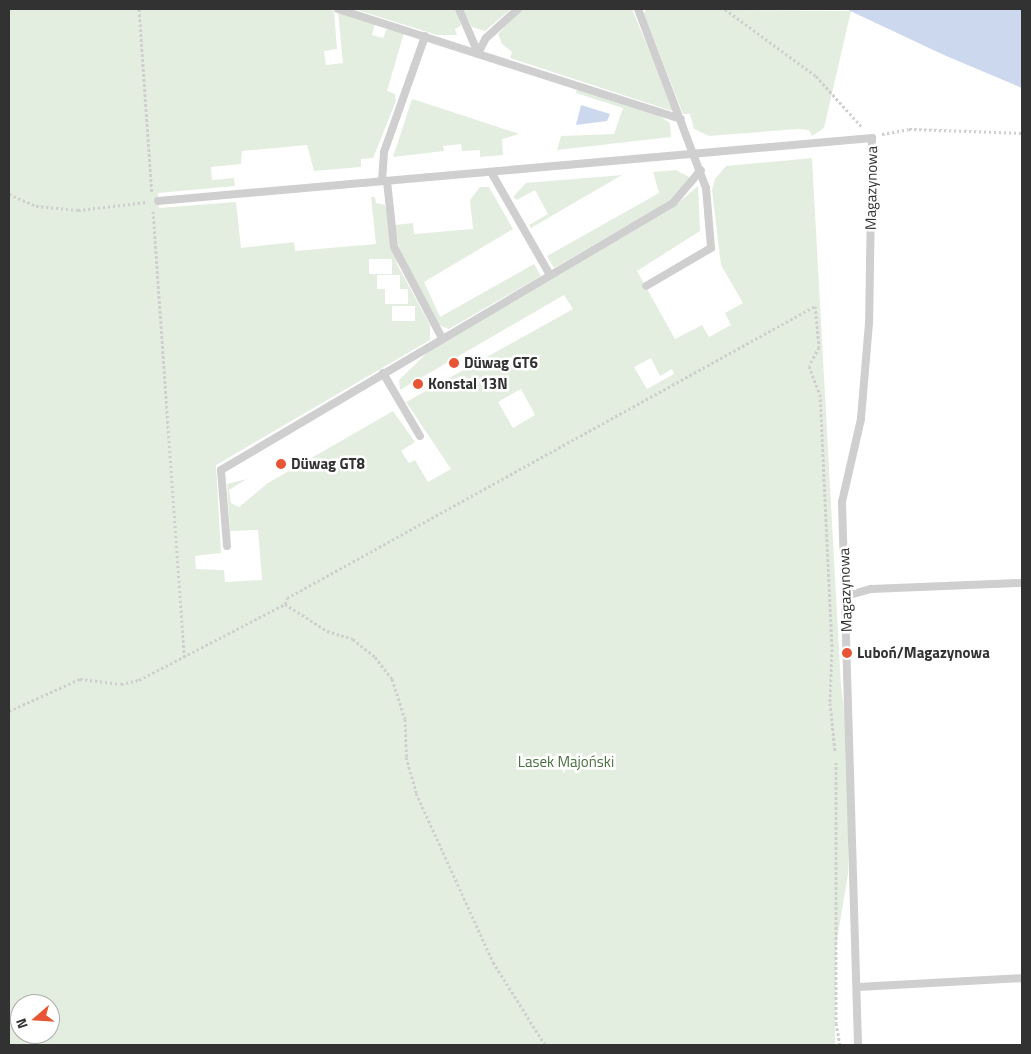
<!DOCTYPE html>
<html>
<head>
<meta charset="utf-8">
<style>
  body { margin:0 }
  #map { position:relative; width:1031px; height:1054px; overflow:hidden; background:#fff; font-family:"Titillium Web",sans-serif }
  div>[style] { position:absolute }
  .green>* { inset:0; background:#e4eee0 }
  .water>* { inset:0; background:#ccd8ee }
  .path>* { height:3px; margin-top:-1.5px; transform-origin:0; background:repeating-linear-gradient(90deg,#cfcfcf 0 2.5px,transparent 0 5px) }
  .service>* { height:8px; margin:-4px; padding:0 4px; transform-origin:4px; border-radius:4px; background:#cfcfcf }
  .dots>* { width:14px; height:14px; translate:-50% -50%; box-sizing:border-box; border:2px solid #fff; border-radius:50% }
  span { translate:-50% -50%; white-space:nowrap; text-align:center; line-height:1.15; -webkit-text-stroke:5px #fff; paint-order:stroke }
  .street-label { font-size:15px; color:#323232 }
  .poi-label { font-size:15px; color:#323232; font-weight:700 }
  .left { translate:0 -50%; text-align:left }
  .park-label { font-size:15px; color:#486f3d }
  .frame { position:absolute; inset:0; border:10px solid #323232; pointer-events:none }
  .north { position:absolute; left:10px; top:994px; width:50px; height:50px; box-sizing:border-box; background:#fff; border:1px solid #adadad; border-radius:50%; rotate:251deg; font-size:14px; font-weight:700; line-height:20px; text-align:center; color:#323232 }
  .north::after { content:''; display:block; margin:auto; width:18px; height:22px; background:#e85534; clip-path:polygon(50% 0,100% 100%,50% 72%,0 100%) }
</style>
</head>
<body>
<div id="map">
  <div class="green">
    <div style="clip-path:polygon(evenodd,9px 9px,326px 9px,334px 11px,337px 49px,324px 51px,326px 65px,343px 63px,338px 12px,375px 24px,372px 35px,383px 38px,387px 28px,404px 33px,387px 91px,395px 94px,396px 101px,373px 158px,361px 159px,361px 167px,314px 171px,307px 145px,242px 151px,241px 164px,211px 167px,212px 180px,234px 178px,235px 186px,158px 193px,159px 208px,236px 202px,241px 248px,294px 242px,295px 251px,376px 244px,371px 197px,375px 197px,376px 203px,385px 205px,397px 264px,430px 325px,430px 340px,216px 465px,221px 553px,195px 556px,196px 569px,224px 570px,225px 582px,262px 580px,258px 530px,230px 531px,227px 484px,247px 479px,229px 490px,231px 503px,239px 507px,268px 483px,393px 411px,415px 442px,401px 451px,409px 463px,415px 460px,428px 482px,451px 469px,406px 402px,573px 309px,564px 295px,400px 390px,399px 380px,431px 349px,671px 209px,698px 186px,700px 231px,637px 271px,675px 339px,702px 325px,709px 337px,731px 325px,725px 313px,743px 303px,721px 265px,712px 190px,715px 179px,726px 166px,812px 158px,841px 686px,848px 736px,848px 874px,836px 946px,835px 1045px,9px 1045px,9px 9px,369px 259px,392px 259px,392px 274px,369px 274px,369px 259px,9px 9px,377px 275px,400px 275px,400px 289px,408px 289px,408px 304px,385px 304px,385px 289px,377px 289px,377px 275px,9px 9px,392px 306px,415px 306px,415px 321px,392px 321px,392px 306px,9px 9px,651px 358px,660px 376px,672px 369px,674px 374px,647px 389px,634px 367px,651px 358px,9px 9px,521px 389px,535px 415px,513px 428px,498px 402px,521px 389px,9px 9px,20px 1004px,50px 1004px,50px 1034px,20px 1034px,20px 1004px)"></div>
    <div style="clip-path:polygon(354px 9px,456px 9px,461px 26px,455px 29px,457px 35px,437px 35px)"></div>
    <div style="clip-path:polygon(463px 9px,511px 9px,485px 31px,472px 27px)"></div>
    <div style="clip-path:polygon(522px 9px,632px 9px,675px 112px,510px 58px,512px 52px,502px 44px,498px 34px)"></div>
    <div style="clip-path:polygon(646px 9px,851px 11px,824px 128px,812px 136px,809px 130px,798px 129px,709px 136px,694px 129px,690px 114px,683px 114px,644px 14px)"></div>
    <div style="clip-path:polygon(577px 89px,658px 115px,670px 123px,671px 137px,557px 150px,561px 136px,614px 134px,623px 108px,576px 93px)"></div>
    <div style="clip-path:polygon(412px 99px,419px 101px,519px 134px,502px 139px,503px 155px,480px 157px,480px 150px,462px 151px,461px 144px,443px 146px,444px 151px,393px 157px)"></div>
    <div style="clip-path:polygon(676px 170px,693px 179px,669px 201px,554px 268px,547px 256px,659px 193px,653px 172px)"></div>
    <div style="clip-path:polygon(622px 175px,531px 228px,529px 225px,548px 214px,535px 190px,517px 200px,513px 197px,526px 183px)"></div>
    <div style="clip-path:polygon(480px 187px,489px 187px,513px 229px,424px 282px,440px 317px,534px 264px,541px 276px,449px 329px,439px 325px,400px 254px,395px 225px,413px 223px,414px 234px,473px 229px,470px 200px)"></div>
  </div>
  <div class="water">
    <div style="clip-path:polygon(846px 9px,1022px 9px,1022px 88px,944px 55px)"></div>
    <div style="clip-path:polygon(581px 105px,610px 114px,607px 121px,576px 125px)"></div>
  </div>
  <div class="path">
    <div style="left:139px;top:9px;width:184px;rotate:86deg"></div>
    <div style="left:725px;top:9px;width:113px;rotate:36.4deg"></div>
    <div style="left:816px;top:76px;width:69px;rotate:48deg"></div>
    <div style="left:882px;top:134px;width:27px;rotate:-10deg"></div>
    <div style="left:909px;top:129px;width:113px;rotate:2deg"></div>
    <div style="left:9px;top:194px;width:30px;rotate:24deg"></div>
    <div style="left:36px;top:206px;width:42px;rotate:5.4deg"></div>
    <div style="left:78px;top:210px;width:70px;rotate:-6.5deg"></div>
    <div style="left:153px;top:211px;width:447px;rotate:86deg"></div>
    <div style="left:285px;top:604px;width:6px;rotate:-72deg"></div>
    <div style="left:287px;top:598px;width:603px;rotate:-28.94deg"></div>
    <div style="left:815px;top:306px;width:41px;rotate:84.4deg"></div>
    <div style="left:819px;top:347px;width:21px;rotate:118deg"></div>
    <div style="left:809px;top:366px;width:30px;rotate:69deg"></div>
    <div style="left:820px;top:394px;width:255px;rotate:87.3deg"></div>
    <div style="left:832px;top:649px;width:54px;rotate:92.1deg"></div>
    <div style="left:830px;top:703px;width:48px;rotate:84.1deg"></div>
    <div style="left:9px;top:711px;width:78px;rotate:-24.3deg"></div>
    <div style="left:80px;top:679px;width:41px;rotate:7deg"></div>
    <div style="left:121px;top:684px;width:18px;rotate:-13deg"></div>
    <div style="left:139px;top:680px;width:165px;rotate:-27.5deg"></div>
    <div style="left:285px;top:604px;width:50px;rotate:32.7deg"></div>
    <div style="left:327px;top:631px;width:27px;rotate:17deg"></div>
    <div style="left:353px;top:639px;width:28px;rotate:39deg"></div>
    <div style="left:375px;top:657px;width:28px;rotate:52deg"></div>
    <div style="left:392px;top:679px;width:42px;rotate:72deg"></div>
    <div style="left:405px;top:719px;width:38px;rotate:88deg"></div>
    <div style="left:406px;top:757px;width:37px;rotate:74deg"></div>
    <div style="left:416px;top:793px;width:186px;rotate:65.5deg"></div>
    <div style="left:493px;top:962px;width:98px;rotate:57.9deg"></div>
    <div style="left:836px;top:762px;width:261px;rotate:90deg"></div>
    <div style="left:836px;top:1023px;width:22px;rotate:80deg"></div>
  </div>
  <div class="service">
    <div style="left:338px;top:9px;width:360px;rotate:17.8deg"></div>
    <div style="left:459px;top:9px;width:48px;rotate:66.6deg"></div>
    <div style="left:638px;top:9px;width:191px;rotate:69.2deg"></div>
    <div style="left:706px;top:188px;width:60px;rotate:85.2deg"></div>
    <div style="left:711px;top:248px;width:75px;rotate:149.7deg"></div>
    <div style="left:478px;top:53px;width:17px;rotate:-62deg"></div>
    <div style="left:486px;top:38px;width:43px;rotate:-42.2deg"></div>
    <div style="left:491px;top:172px;width:119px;rotate:60.2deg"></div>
    <div style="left:382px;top:181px;width:29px;rotate:-86deg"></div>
    <div style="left:384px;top:152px;width:123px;rotate:-70.5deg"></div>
    <div style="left:387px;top:181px;width:66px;rotate:83.9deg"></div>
    <div style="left:394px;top:247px;width:103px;rotate:62.2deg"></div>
    <div style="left:158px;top:201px;width:717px;rotate:-5.04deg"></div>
    <div style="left:872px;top:138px;width:185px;rotate:90.9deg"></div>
    <div style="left:869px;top:323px;width:96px;rotate:94.8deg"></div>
    <div style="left:861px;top:419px;width:85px;rotate:102.9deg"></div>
    <div style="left:842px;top:502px;width:543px;rotate:88.31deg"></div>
    <div style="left:383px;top:373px;width:73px;rotate:59.6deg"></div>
    <div style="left:227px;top:546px;width:76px;rotate:-94.5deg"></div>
    <div style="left:221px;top:470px;width:525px;rotate:-30.57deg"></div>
    <div style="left:673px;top:203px;width:43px;rotate:-49.7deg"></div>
    <div style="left:846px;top:596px;width:26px;rotate:-16deg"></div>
    <div style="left:871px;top:589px;width:151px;rotate:-2.3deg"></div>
    <div style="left:858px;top:987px;width:164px;rotate:-3.1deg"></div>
  </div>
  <div class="dots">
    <div style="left:454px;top:363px;background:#e85534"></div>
    <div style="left:418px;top:384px;background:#e85534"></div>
    <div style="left:281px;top:464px;background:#e85534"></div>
    <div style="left:847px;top:653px;background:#e85534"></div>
  </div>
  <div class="street-label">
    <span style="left:871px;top:188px;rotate:-89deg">Magazynowa</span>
    <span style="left:845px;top:590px;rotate:-92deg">Magazynowa</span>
  </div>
  <div class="poi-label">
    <span class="left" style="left:464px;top:363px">Düwag GT6</span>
    <span class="left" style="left:428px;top:384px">Konstal 13N</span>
    <span class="left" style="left:291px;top:464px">Düwag GT8</span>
    <span class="left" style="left:857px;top:653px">Luboń/Magazynowa</span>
  </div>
  <div class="park-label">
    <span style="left:566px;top:762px">Lasek Majoński</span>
  </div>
  <div class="frame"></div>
  <div class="north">N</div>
</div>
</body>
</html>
